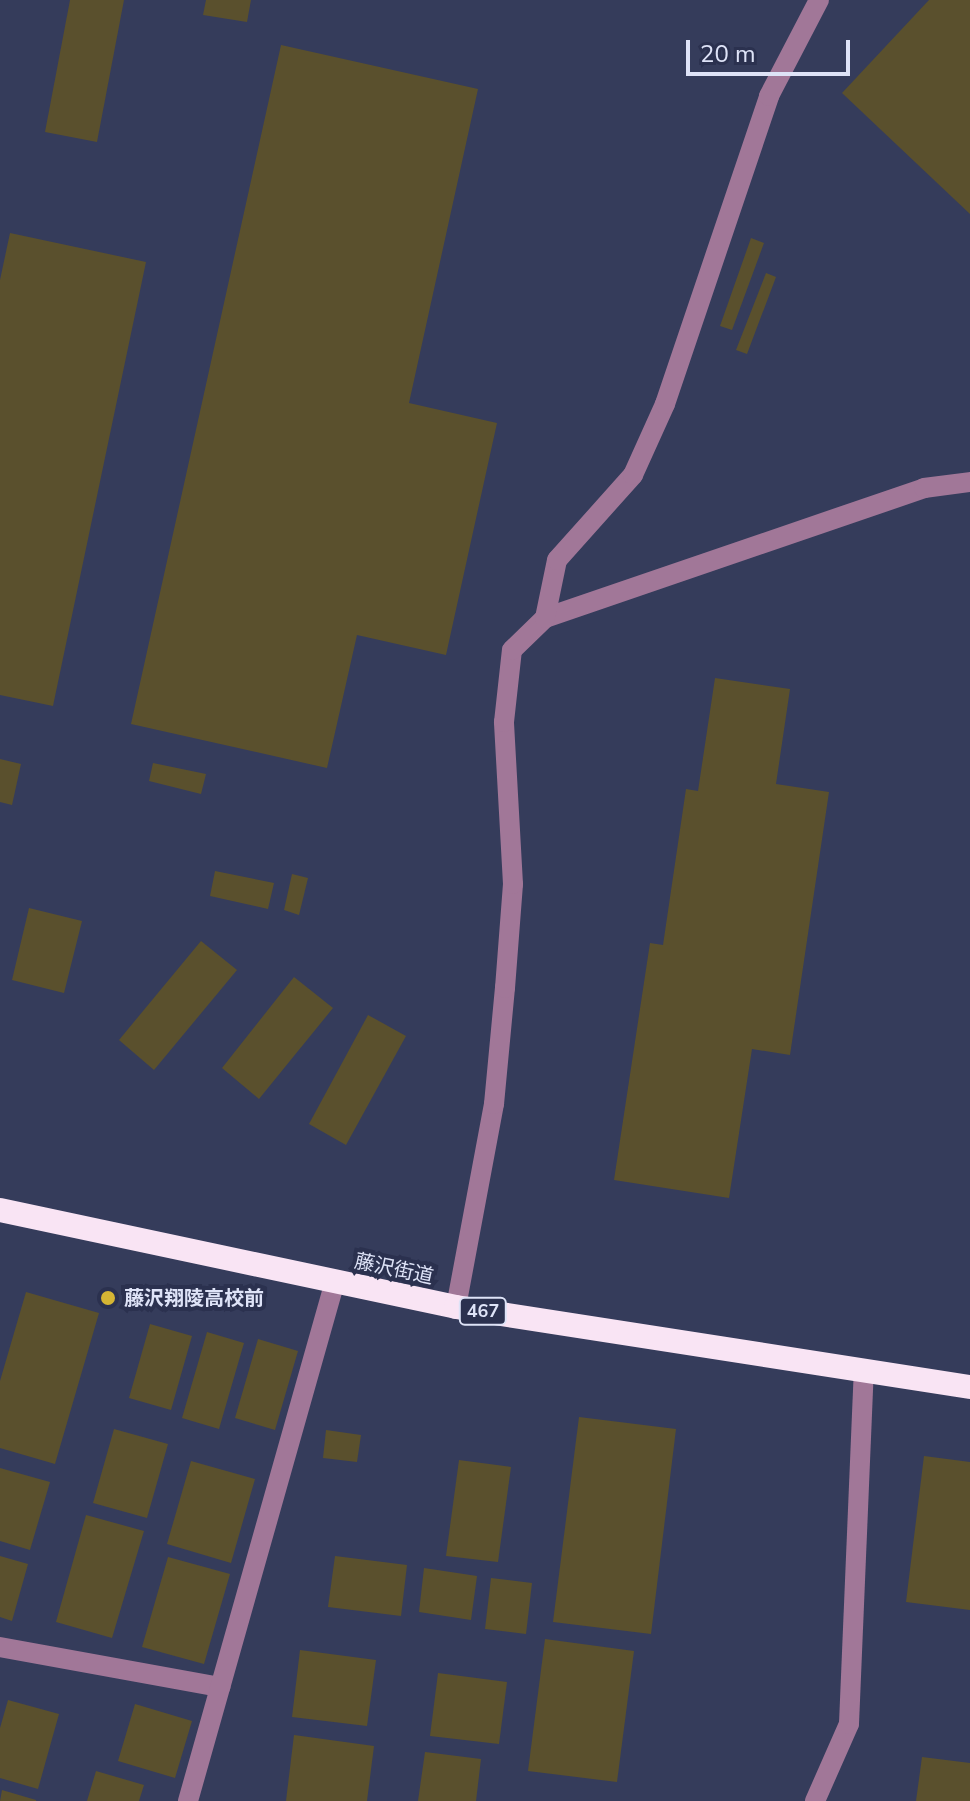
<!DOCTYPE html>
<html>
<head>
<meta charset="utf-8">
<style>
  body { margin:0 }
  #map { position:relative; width:970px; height:1801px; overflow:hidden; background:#353c5b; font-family:"Nunito Sans","Noto Sans JP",sans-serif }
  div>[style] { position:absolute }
  .building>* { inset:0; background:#5a502d }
  .minor>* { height:20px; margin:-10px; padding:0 10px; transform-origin:10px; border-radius:10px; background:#a17798 }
  .highway>* { height:24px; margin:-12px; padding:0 12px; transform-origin:12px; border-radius:12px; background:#f9e4f4 }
  .dots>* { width:22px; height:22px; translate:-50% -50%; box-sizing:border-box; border:4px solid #2b314f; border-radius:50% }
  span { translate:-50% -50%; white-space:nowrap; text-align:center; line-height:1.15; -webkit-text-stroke:8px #2b314f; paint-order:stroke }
  .shield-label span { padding:2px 6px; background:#2b314f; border:2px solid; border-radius:6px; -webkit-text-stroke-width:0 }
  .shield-label { font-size:18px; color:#dee3f7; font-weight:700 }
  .street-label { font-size:20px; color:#dee3f7 }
  .poi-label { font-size:20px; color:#dee3f7; font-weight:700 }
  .left { translate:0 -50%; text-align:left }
  .scale { position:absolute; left:686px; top:40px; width:164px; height:36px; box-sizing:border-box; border:4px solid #dee3f7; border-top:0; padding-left:10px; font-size:24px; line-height:28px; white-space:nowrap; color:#dee3f7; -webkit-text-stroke:6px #2b314f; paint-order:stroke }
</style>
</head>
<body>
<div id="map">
  <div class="building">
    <div style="clip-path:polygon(70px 0,124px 0,97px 142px,45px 132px)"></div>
    <div style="clip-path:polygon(206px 0,251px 0,247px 22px,203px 15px)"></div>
    <div style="clip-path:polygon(929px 0,970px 0,970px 214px,842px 93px)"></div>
    <div style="clip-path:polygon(281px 45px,478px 89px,409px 403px,497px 423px,446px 655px,357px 635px,327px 768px,131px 724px)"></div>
    <div style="clip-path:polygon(10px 233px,146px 262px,53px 706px,0 695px,0 280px)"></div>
    <div style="clip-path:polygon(751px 238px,764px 243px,732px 330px,720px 326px)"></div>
    <div style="clip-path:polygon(766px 273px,776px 277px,747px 354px,736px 350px)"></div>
    <div style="clip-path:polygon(715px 678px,790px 689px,776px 784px,829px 792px,790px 1055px,752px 1049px,729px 1198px,614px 1180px,650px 943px,663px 945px,686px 789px,698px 791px)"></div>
    <div style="clip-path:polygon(0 759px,21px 764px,12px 805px,0 802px)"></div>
    <div style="clip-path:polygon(153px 763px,206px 774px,201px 794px,149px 781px)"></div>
    <div style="clip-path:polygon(215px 871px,274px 883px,268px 909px,210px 896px)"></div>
    <div style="clip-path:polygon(292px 874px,308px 878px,299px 915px,284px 910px)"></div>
    <div style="clip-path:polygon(29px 908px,82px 921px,64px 993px,12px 980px)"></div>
    <div style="clip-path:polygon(201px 941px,237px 970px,154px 1070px,119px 1040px)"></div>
    <div style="clip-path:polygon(294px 977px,333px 1008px,259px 1099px,222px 1068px)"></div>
    <div style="clip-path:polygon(368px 1015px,406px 1036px,346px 1145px,309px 1124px)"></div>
    <div style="clip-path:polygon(26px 1292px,99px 1313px,55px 1464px,0 1448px,0 1381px)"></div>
    <div style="clip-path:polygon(150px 1324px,192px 1336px,171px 1410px,129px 1398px)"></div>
    <div style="clip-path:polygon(207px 1332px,244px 1343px,219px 1429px,182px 1418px)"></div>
    <div style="clip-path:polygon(258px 1339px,298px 1351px,275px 1430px,235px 1418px)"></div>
    <div style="clip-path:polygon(579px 1417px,676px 1429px,651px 1634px,553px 1622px)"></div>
    <div style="clip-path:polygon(114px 1429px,168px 1444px,147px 1518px,93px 1503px)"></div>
    <div style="clip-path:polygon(326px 1430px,361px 1435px,357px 1462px,323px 1458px)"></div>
    <div style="clip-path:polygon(924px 1456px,970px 1462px,970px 1610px,906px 1602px)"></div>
    <div style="clip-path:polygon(459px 1460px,511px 1467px,498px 1562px,446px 1556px)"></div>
    <div style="clip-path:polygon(191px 1461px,255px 1479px,231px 1563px,167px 1544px)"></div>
    <div style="clip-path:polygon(0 1468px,50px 1482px,30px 1550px,0 1541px)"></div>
    <div style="clip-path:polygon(86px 1515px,144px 1531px,112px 1638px,56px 1622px)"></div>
    <div style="clip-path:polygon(0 1556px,28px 1564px,12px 1621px,0 1617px)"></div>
    <div style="clip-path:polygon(335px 1556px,407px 1565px,401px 1616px,328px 1607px)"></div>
    <div style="clip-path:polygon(168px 1557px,230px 1574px,204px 1664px,142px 1647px)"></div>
    <div style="clip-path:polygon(424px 1568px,477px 1576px,471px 1620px,419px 1612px)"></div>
    <div style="clip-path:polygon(491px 1578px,532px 1583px,526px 1634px,485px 1629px)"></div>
    <div style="clip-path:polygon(545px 1639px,634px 1651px,617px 1782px,528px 1771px)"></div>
    <div style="clip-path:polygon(300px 1650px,376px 1660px,367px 1726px,292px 1717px)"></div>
    <div style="clip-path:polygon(438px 1673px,507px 1682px,499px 1744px,430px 1736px)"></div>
    <div style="clip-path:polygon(8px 1700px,59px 1714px,38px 1789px,0 1778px,0 1728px)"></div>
    <div style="clip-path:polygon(135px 1704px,192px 1721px,175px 1778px,118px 1761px)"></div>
    <div style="clip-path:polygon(294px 1735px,374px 1746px,367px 1801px,286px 1801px)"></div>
    <div style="clip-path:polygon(425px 1752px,481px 1759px,476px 1801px,418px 1801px)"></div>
    <div style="clip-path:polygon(922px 1757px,970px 1763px,970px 1801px,916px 1801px)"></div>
    <div style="clip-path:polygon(96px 1771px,144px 1785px,139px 1801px,87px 1801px)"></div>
    <div style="clip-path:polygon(2px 1790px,36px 1800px,36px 1801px,0 1801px)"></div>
  </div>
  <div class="minor">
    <div style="left:545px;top:618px;width:401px;rotate:-18.9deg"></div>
    <div style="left:924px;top:488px;width:46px;rotate:-7.4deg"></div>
    <div style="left:456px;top:1307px;width:207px;rotate:-79.4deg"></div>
    <div style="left:494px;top:1104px;width:117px;rotate:-84.6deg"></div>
    <div style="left:505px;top:988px;width:104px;rotate:-85.6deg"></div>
    <div style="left:513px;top:884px;width:162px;rotate:-93.2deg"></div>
    <div style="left:504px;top:722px;width:72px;rotate:-83.7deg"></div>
    <div style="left:512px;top:650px;width:46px;rotate:-44.1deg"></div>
    <div style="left:545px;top:618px;width:59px;rotate:-78.3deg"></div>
    <div style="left:557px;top:560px;width:114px;rotate:-48.2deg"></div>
    <div style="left:633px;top:475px;width:78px;rotate:-65.7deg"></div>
    <div style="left:665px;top:404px;width:325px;rotate:-71.3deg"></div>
    <div style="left:769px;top:96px;width:108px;rotate:-62.5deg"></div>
    <div style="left:0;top:1647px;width:224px;rotate:10.3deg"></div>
    <div style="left:188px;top:1801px;width:540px;rotate:-74.21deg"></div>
    <div style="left:815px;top:1801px;width:84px;rotate:-66.2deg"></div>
    <div style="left:849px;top:1724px;width:353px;rotate:-87.6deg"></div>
  </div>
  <div class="highway">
    <div style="left:0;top:1210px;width:466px;rotate:12deg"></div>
    <div style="left:456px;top:1307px;width:520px;rotate:8.85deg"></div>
  </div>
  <div class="dots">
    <div style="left:108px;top:1298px;background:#d5b534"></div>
  </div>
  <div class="shield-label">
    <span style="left:483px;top:1311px">467</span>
  </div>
  <div class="street-label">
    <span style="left:394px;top:1269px;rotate:12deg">藤沢街道</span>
  </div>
  <div class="poi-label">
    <span class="left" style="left:124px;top:1298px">藤沢翔陵高校前</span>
  </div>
  <div class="scale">20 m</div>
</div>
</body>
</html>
